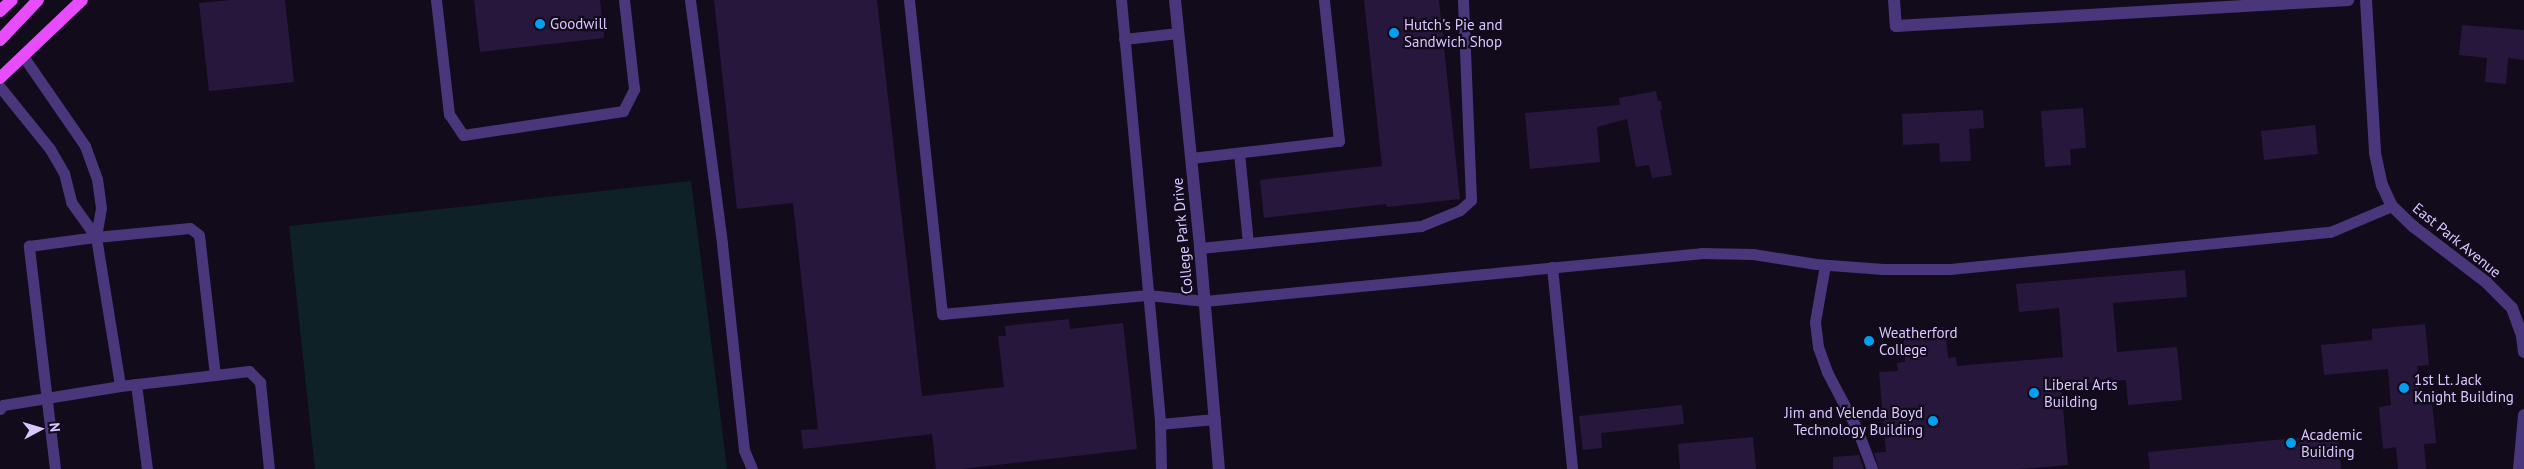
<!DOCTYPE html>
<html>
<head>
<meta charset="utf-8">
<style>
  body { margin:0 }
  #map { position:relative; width:2524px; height:469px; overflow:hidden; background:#120b1c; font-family:"PT Sans",sans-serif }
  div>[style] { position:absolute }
  .green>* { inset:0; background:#0e2126 }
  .building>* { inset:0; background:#28173d }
  .service>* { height:11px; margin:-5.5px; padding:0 5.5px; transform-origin:5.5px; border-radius:5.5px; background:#49367b }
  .minor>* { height:12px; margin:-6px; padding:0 6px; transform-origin:6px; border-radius:6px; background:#49367b }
  .tertiary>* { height:12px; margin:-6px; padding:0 6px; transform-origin:6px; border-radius:6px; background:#49367b }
  .primary>* { height:12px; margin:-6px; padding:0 6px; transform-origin:6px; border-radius:6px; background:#e74dff }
  .dots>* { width:14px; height:14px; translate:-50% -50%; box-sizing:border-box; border:2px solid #120b1c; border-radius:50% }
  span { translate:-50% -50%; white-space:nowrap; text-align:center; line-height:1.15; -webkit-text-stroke:4.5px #120b1c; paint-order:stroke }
  .poi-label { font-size:15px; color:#dac6ff }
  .left { translate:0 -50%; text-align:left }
  .right { translate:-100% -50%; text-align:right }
  .street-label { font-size:15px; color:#dac6ff }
  .north { position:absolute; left:15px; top:404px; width:50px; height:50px; -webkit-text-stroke:4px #120b1c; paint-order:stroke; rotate:84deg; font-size:14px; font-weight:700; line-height:20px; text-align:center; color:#dac6ff }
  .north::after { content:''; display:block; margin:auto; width:18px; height:22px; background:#dac6ff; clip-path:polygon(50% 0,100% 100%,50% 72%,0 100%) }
</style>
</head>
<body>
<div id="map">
  <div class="green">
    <div style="clip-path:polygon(691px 181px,727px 469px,315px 469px,289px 226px)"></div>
  </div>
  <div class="building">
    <div style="clip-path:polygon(231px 0,285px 0,294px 82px,209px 91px,199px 3px)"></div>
    <div style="clip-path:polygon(474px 0,600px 0,604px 38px,480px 52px)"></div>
    <div style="clip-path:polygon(714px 0,877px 0,922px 396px,1004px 387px,998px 336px,1006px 336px,1005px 326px,1069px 319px,1070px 329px,1123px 323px,1137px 449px,961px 469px,936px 469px,932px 434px,803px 449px,801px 430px,818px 429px,793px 203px,737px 209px)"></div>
    <div style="clip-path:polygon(1364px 0,1439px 0,1460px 199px,1387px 207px,1386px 204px,1264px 218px,1260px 180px,1382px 166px)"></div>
    <div style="clip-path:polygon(2462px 25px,2524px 30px,2524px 60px,2508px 58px,2506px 84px,2485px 82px,2487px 58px,2459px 55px)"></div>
    <div style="clip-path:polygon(1656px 91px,1658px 101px,1661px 101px,1662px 110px,1660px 110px,1672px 175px,1652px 178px,1649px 165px,1636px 167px,1627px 119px,1597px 127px,1600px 162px,1530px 169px,1525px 113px,1620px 105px,1619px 98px)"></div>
    <div style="clip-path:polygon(2083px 108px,2086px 148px,2070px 149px,2071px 165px,2045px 167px,2041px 111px)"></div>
    <div style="clip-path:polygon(1983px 110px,1984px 128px,1969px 129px,1971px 161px,1940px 162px,1939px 143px,1903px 145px,1902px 114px)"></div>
    <div style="clip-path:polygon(2315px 125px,2318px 154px,2264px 160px,2261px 131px)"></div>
    <div style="clip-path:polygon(2185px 270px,2187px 297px,2113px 303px,2117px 352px,2177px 347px,2182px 400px,2128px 405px,2126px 380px,2061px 385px,2068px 465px,2018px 469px,1879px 469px,1874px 453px,1886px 452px,1879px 372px,1898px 371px,1897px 363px,1905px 362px,1903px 331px,1945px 327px,1948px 358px,1956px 357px,1957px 366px,2063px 357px,2059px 308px,2019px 312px,2016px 284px)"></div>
    <div style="clip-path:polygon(2425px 324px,2429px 365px,2417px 366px,2420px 403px,2432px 402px,2436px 443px,2424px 444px,2426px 469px,2398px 469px,2396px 447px,2383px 449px,2379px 407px,2391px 405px,2388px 369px,2324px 375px,2321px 345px,2372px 340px,2372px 329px)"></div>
    <div style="clip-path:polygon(1682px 405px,1684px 424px,1601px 433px,1602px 448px,1583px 450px,1579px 416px)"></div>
    <div style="clip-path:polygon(2338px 434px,2341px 469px,2150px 469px,2148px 452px)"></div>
    <div style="clip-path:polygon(1753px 437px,1756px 469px,1680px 469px,1678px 444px)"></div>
    <div style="clip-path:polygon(1859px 455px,1864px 469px,1833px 469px,1833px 457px)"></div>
  </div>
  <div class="service">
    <div style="left:436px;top:0;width:115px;rotate:83.5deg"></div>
    <div style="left:449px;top:114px;width:25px;rotate:56deg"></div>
    <div style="left:463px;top:135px;width:162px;rotate:-8.5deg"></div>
    <div style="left:623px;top:111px;width:25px;rotate:-63deg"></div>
    <div style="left:634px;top:89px;width:90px;rotate:-96.4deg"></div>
    <div style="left:690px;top:0;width:246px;rotate:82.5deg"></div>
    <div style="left:722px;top:244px;width:207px;rotate:83.9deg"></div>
    <div style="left:744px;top:450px;width:21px;rotate:67deg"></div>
    <div style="left:909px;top:0;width:316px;rotate:84deg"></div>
    <div style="left:942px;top:314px;width:207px;rotate:-5.3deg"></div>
    <div style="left:1148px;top:295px;width:57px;rotate:6deg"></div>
    <div style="left:1205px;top:301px;width:498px;rotate:-5.5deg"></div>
    <div style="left:1701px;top:253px;width:52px;rotate:1.1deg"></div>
    <div style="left:1753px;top:254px;width:64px;rotate:9deg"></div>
    <div style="left:1816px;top:264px;width:67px;rotate:4.3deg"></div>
    <div style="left:1883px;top:269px;width:67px"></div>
    <div style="left:1950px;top:269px;width:382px;rotate:-5.6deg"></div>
    <div style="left:2330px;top:232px;width:67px;rotate:-22.8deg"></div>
    <div style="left:1121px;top:0;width:426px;rotate:84.7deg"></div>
    <div style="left:1160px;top:424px;width:55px;rotate:-5.2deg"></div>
    <div style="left:1124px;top:39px;width:54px;rotate:-6.3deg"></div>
    <div style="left:23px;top:56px;width:109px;rotate:55.4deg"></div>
    <div style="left:85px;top:146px;width:35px;rotate:70deg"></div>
    <div style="left:97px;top:179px;width:29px;rotate:82deg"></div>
    <div style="left:101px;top:208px;width:29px;rotate:100deg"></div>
    <div style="left:96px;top:237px;width:151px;rotate:80.8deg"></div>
    <div style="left:120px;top:386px;width:130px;rotate:-6.6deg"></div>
    <div style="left:249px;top:371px;width:16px;rotate:45deg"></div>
    <div style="left:260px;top:382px;width:87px;rotate:84.1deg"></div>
    <div style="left:0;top:87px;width:80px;rotate:51.1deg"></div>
    <div style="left:50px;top:149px;width:28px;rotate:60deg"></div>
    <div style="left:64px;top:173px;width:30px;rotate:76deg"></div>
    <div style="left:71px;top:202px;width:43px;rotate:54.5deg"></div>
    <div style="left:1239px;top:153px;width:90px;rotate:84.3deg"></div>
    <div style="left:1191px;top:158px;width:149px;rotate:-6.6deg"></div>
    <div style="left:1339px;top:141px;width:142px;rotate:-96.1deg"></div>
    <div style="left:1200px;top:248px;width:222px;rotate:-5.7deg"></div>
    <div style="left:1421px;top:226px;width:42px;rotate:-22.3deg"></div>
    <div style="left:1460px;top:210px;width:15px;rotate:-42deg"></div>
    <div style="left:1471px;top:200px;width:200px;rotate:-92.3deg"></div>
    <div style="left:1825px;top:265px;width:58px;rotate:100deg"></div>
    <div style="left:1815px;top:322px;width:25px;rotate:83deg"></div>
    <div style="left:1818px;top:347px;width:27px;rotate:70deg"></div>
    <div style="left:1827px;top:372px;width:64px;rotate:62.2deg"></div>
    <div style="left:1857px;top:429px;width:43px;rotate:69.4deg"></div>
    <div style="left:1552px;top:267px;width:203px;rotate:84.3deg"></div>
    <div style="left:136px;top:384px;width:86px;rotate:82.6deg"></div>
    <div style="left:0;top:409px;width:5px;rotate:-53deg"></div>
    <div style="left:3px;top:405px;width:119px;rotate:-9.2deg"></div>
    <div style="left:1160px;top:424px;width:45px;rotate:88.7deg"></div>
    <div style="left:55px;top:469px;width:225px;rotate:-96.7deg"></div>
    <div style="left:29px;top:246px;width:68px;rotate:-7.7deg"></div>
    <div style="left:96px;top:237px;width:94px;rotate:-5.5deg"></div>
    <div style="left:190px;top:228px;width:11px;rotate:38deg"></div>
    <div style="left:199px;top:235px;width:141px;rotate:83.5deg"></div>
  </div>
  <div class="minor">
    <div style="left:1894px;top:0;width:26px;rotate:86deg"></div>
    <div style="left:1896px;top:26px;width:453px;rotate:-3.3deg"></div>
  </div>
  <div class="tertiary">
    <div style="left:1175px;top:0;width:249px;rotate:84.2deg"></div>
    <div style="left:1200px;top:248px;width:222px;rotate:85.1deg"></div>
    <div style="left:2366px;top:0;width:153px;rotate:86.6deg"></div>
    <div style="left:2375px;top:153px;width:33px;rotate:78deg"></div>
    <div style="left:2382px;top:185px;width:23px;rotate:65deg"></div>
    <div style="left:2392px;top:206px;width:30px;rotate:44deg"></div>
    <div style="left:2414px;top:227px;width:91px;rotate:37.4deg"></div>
    <div style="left:2486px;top:282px;width:37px;rotate:45deg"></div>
    <div style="left:2512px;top:308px;width:30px;rotate:70deg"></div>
    <div style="left:2522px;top:336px;width:16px;rotate:83deg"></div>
    <div style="left:2519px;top:469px;width:54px;rotate:-84.7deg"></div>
  </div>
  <div class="primary">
    <div style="left:0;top:11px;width:16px;rotate:-43deg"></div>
    <div style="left:0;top:40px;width:55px;rotate:-46.5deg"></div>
    <div style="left:0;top:78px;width:113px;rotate:-43.6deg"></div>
  </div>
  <div class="dots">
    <div style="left:540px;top:24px;background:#009ff1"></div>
    <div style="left:1394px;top:33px;background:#009ff1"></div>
    <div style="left:1869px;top:341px;background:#009ff1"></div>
    <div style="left:2404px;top:388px;background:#009ff1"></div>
    <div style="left:2034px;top:393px;background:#009ff1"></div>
    <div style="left:1933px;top:421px;background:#009ff1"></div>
    <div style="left:2291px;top:443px;background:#009ff1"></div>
  </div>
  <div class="poi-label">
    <span class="left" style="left:550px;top:24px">Goodwill</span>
    <span class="left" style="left:1404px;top:33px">Hutch's Pie and<br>Sandwich Shop</span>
    <span class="left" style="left:1879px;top:341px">Weatherford<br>College</span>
    <span class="left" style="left:2414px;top:388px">1st Lt. Jack<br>Knight Building</span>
    <span class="left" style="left:2044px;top:393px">Liberal Arts<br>Building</span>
    <span class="right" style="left:1923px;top:421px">Jim and Velenda Boyd<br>Technology Building</span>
    <span class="left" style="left:2301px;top:443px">Academic<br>Building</span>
  </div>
  <div class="street-label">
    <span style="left:1182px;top:236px;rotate:-95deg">College Park Drive</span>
    <span style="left:2457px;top:240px;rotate:39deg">East Park Avenue</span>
  </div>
  <div class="north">N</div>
</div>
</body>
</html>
